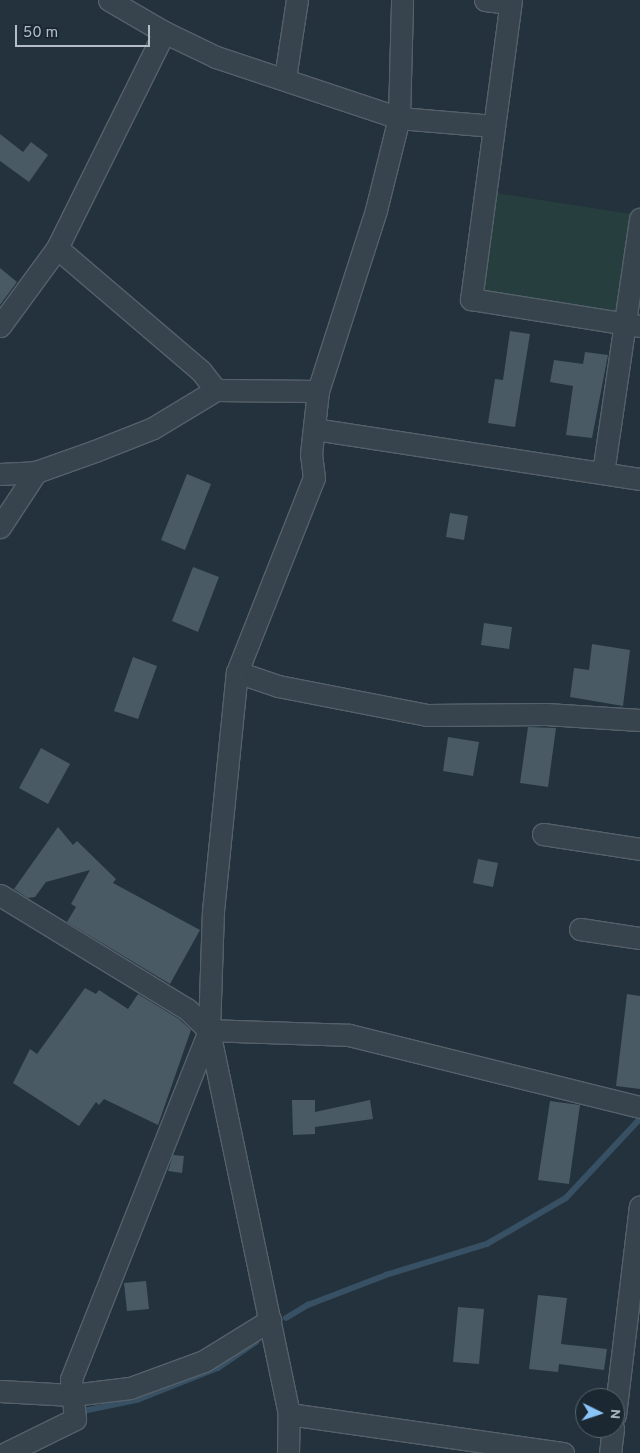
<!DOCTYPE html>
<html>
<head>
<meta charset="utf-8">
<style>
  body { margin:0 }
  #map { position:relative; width:640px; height:1453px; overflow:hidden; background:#23323c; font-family:Overpass,sans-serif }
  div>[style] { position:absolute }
  .green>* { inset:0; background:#263f3e }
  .stream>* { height:5.5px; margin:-2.75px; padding:0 2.75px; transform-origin:2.75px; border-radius:2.75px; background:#375063 }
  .building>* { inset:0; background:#495a65 }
  .roads { filter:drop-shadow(1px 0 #55616a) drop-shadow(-1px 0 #55616a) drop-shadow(0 1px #55616a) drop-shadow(0 -1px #55616a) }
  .minor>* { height:21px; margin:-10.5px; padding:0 10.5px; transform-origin:10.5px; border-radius:10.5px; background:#37434d }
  span { translate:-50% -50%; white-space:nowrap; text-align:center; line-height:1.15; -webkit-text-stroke:5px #1c2831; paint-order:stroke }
  .north { position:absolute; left:575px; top:1388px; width:50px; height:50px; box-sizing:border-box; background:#1c2831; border:1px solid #58646d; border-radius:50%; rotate:94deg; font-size:14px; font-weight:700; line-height:20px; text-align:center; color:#b3bec8 }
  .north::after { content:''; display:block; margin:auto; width:18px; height:22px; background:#89c4f7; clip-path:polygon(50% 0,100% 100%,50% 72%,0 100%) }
  .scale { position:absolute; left:15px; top:25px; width:135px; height:22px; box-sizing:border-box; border:2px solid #b3bec8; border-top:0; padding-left:6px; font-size:15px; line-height:18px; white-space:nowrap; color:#b3bec8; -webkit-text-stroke:4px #1c2831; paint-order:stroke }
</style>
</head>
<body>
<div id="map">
  <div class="green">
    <div style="clip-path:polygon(490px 192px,630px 214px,619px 316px,475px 290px)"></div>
  </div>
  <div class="stream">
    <div style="left:286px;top:1318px;width:26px;rotate:-31deg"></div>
    <div style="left:308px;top:1305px;width:84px;rotate:-21deg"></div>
    <div style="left:386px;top:1275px;width:106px;rotate:-17.1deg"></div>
    <div style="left:487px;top:1244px;width:91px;rotate:-30.2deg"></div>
    <div style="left:566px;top:1198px;width:105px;rotate:-46.9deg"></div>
    <div style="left:78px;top:1412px;width:60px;rotate:-11.5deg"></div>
    <div style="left:137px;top:1400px;width:87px;rotate:-21.6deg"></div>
    <div style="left:218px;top:1368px;width:46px;rotate:-34.4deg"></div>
  </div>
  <div class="building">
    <div style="clip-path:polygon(0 134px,23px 152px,31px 142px,48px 155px,29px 182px,0 161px)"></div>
    <div style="clip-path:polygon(0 268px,17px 282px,0 305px)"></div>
    <div style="clip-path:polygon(510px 331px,530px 334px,515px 427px,488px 423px,495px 379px,503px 380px)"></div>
    <div style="clip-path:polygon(585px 352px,608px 355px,592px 438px,566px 435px,573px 386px,550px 382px,554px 360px,583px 364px)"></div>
    <div style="clip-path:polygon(187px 474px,211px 484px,185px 550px,161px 540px)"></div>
    <div style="clip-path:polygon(450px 513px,468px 516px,464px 540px,446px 537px)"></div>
    <div style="clip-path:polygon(193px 567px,219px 577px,198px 632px,172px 621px)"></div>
    <div style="clip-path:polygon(484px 623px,512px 627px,509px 649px,481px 645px)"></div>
    <div style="clip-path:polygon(592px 644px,630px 650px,623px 706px,570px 697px,574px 668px,589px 670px)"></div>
    <div style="clip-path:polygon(133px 657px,157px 666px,138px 719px,114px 711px)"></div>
    <div style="clip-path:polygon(528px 727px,556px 728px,548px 787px,520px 783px)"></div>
    <div style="clip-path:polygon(448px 737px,479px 742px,473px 776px,443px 771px)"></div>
    <div style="clip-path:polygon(41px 748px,70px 764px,48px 804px,19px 788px)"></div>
    <div style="clip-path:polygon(58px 827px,73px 845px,77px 841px,116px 879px,113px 883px,200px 930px,170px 984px,67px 922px,76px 907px,71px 904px,90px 870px,46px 882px,35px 897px,28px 898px,14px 889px)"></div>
    <div style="clip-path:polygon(478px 859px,498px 863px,493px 887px,473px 883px)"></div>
    <div style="clip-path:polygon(85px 988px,96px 994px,99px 990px,128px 1009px,138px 994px,179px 1019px,191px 1030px,158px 1125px,104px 1099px,99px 1105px,96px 1102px,79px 1126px,13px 1083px,30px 1049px,37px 1054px)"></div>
    <div style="clip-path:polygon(627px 994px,640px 996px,640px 1089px,616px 1086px)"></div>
    <div style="clip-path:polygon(292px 1100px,315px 1100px,315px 1112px,370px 1100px,373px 1119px,315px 1127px,315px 1134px,293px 1135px)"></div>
    <div style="clip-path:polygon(550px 1101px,580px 1105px,569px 1184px,538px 1180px)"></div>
    <div style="clip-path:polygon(173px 1155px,184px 1156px,182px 1173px,168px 1171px)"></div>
    <div style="clip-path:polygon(146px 1281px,149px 1309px,127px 1311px,124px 1283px)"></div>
    <div style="clip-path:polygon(538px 1295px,567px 1298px,561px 1344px,607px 1349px,604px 1370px,559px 1364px,558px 1372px,529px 1369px)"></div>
    <div style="clip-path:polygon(458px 1307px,484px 1309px,479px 1364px,453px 1362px)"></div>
  </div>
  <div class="roads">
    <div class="minor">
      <div style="left:109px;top:0;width:64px;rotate:30.2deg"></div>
      <div style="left:164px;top:32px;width:58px;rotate:25.7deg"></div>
      <div style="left:216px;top:57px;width:193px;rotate:18.4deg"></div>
      <div style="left:399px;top:118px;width:95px;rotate:4.8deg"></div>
      <div style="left:485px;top:0;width:25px;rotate:7deg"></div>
      <div style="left:511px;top:0;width:302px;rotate:97.6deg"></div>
      <div style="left:471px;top:299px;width:171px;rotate:9.1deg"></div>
      <div style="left:285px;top:78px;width:79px;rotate:-81.3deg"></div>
      <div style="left:57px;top:248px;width:189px;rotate:40.5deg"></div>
      <div style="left:201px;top:371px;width:24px;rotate:52deg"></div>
      <div style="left:0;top:326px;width:97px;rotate:-53.8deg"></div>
      <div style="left:57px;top:248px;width:241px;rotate:-63.6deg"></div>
      <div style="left:314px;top:429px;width:330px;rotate:8.7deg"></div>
      <div style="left:603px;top:473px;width:257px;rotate:-81.7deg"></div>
      <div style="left:0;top:474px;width:36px;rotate:-3deg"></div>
      <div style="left:36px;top:472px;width:63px;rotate:-19.6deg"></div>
      <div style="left:95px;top:451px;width:62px;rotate:-21.6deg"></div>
      <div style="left:153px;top:428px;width:74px;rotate:-31.1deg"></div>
      <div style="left:216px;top:390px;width:102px;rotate:0.6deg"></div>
      <div style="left:0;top:527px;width:66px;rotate:-56.8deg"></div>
      <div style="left:237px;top:672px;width:43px;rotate:18.9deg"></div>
      <div style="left:278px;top:686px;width:152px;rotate:11deg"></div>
      <div style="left:427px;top:715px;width:119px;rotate:-0.5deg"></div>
      <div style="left:546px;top:714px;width:94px;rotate:3.7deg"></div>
      <div style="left:543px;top:834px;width:98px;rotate:8.8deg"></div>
      <div style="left:0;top:895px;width:219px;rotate:31.4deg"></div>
      <div style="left:187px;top:1009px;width:30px;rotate:44deg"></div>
      <div style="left:209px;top:1030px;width:140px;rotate:2deg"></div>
      <div style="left:349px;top:1035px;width:300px;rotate:13.9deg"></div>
      <div style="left:580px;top:929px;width:61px;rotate:8.5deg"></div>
      <div style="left:0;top:1391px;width:72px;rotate:3.2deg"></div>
      <div style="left:72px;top:1395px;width:58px;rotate:-6.9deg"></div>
      <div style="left:130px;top:1388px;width:79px;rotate:-20deg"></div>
      <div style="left:204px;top:1361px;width:78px;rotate:-31.8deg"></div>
      <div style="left:289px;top:1414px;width:277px;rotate:8.1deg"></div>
      <div style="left:615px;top:1415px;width:210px;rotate:-83.2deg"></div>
      <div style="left:6px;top:1453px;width:77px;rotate:-26.2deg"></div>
      <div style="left:75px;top:1419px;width:40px;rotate:-95.7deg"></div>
      <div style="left:71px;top:1379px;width:375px;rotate:-68.4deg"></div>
      <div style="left:288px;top:1453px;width:39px;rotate:-89deg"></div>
      <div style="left:289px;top:1414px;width:392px;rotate:-101.8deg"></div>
      <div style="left:209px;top:1030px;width:119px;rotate:-88.1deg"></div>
      <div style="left:213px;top:911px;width:240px;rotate:-84.3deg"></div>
      <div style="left:237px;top:672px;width:209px;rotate:-68.4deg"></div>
      <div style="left:314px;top:478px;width:24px;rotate:-97deg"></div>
      <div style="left:311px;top:454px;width:63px;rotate:-83.7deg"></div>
      <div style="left:318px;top:391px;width:190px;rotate:-72.2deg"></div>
      <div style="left:376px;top:210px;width:95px;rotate:-76deg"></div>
      <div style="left:399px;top:118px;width:118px;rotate:-88.5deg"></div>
      <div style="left:610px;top:1453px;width:25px;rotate:-83deg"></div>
    </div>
  </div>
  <div class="north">N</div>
  <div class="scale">50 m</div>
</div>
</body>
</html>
